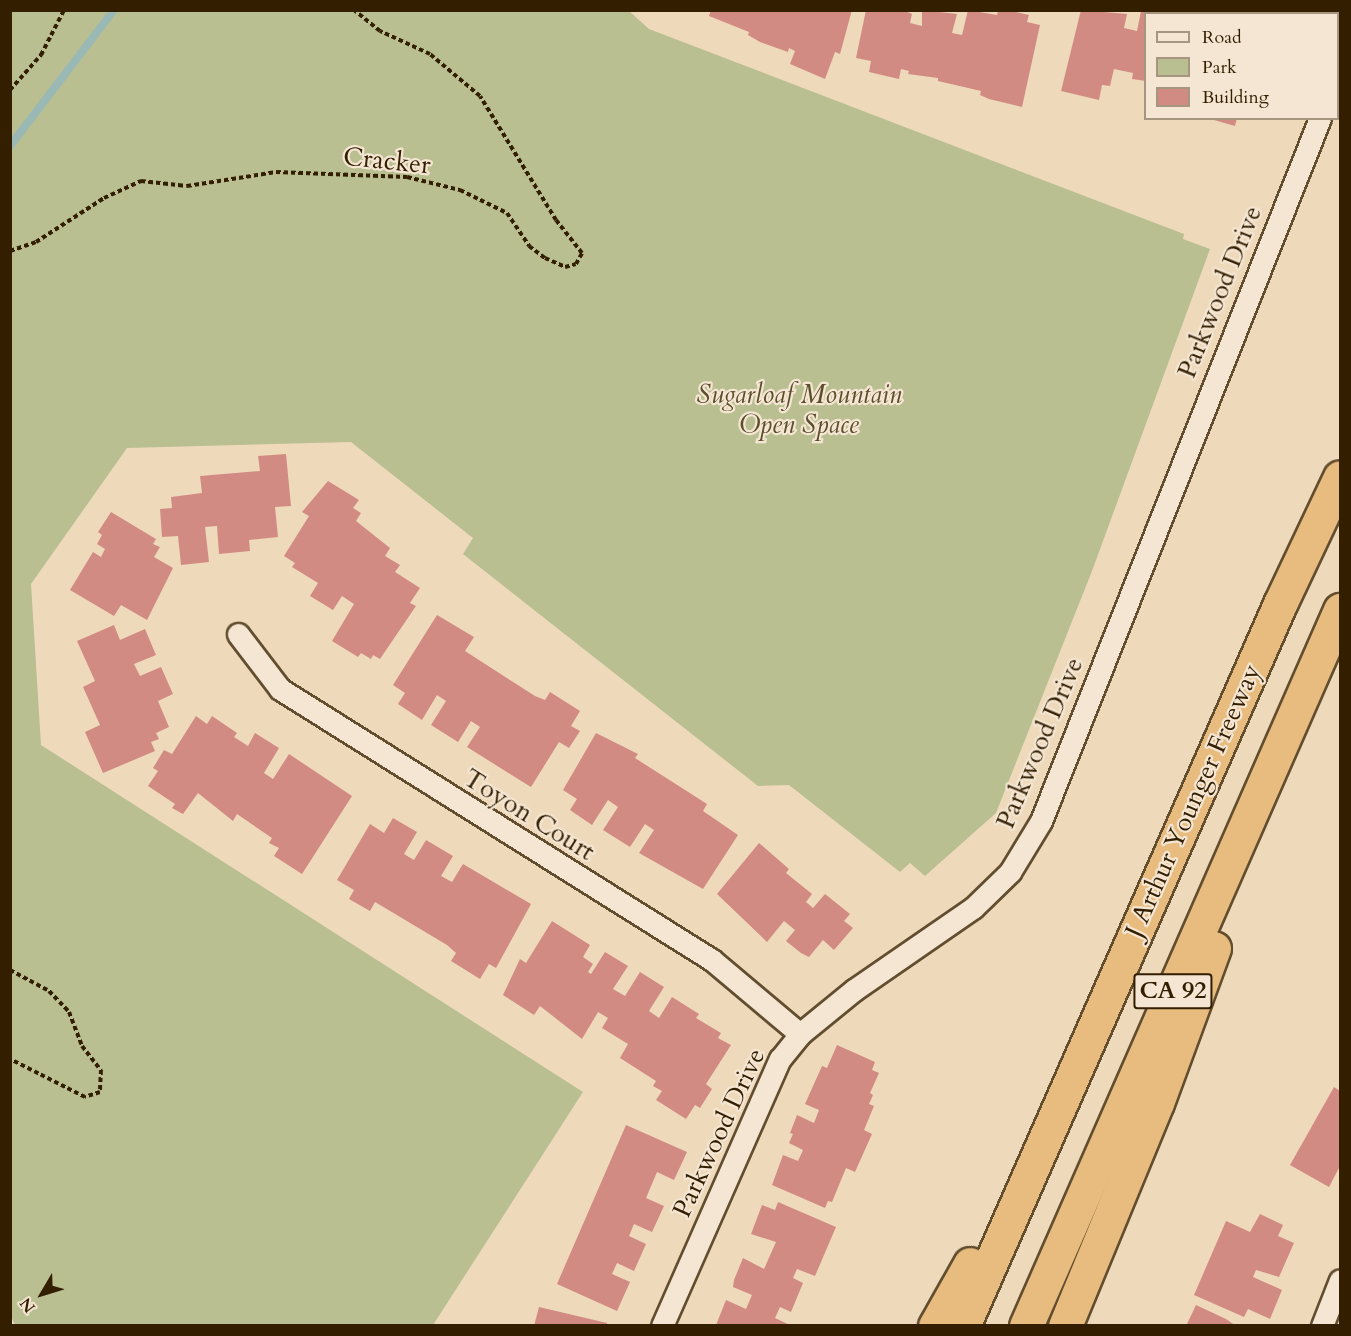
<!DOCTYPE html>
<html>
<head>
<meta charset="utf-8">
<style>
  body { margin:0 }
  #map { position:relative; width:1351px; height:1336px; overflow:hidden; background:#eed9bb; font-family:Cardo,serif }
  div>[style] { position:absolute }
  .green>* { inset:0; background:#b9bf90 }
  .stream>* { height:8px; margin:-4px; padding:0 4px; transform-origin:4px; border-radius:4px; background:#9ab9b5 }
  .building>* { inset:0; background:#d28b83 }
  .path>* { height:4px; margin-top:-2px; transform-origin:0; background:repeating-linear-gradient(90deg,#331e00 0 4.5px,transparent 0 7.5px) }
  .roads { filter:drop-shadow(2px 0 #624d2f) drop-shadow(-2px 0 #624d2f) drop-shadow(0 2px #624d2f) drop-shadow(0 -2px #624d2f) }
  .street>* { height:21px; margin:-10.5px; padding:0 10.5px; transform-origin:10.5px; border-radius:10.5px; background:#f4e6d3 }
  .highway>* { height:33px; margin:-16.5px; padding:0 16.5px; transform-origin:16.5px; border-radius:16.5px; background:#e7bc7e }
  span { translate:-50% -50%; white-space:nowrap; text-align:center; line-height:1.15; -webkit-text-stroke:4.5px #f4e6d3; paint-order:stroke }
  .shield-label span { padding:2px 4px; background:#f4e6d3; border:2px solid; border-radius:4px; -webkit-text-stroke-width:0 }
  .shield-label { font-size:24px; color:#331e00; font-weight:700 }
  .street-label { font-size:26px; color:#331e00 }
  .park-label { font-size:26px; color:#5b4e2b; font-style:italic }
  .frame { position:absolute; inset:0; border:12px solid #331e00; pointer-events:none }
  .legend { position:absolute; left:1144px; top:12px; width:195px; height:108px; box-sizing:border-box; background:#f4e6d3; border:2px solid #a7967f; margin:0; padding:8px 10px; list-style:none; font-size:18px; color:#331e00 }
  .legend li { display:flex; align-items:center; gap:12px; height:30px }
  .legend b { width:30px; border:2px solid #a7967f }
  .north { position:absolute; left:12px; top:1264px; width:60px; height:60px; -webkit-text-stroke:4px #f4e6d3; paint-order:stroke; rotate:232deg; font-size:16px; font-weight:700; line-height:24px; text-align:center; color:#331e00 }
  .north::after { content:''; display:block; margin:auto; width:21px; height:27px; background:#331e00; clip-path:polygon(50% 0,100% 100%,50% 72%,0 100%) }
</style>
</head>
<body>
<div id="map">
  <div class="green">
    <div style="clip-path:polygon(11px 10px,629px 11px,649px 29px,1184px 234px,1183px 239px,1210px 249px,1092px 571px,996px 813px,925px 876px,910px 863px,900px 872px,789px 785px,758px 786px,463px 554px,473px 538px,351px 442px,127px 448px,31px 584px,41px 745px,583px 1092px,433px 1325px,16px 1326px,11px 1317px)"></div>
  </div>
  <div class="stream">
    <div style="left:10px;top:146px;width:171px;rotate:-52.6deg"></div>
  </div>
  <div class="building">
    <div style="clip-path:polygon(711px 10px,852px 10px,840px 54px,835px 52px,825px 79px,790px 64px,795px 51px,789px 48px,788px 52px,760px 42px,748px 35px,749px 32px,709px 16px)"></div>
    <div style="clip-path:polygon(866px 10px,903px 10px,912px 14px,910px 23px,922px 26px,922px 10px,957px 14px,952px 33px,962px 35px,968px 10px,997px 15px,998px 10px,1008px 10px,1029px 15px,1027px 22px,1040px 25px,1022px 107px,989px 99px,980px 95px,981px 91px,938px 81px,938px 78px,908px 74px,909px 71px,901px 69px,899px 79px,869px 72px,871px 61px,856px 58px)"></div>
    <div style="clip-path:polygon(1081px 10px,1127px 14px,1124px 28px,1137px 31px,1141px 11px,1146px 12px,1146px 81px,1132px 79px,1133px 73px,1114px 69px,1110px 86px,1102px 85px,1099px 100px,1061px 91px)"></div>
    <div style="clip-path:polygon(1207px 118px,1237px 118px,1235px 126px)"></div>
    <div style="clip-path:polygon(286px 454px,291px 506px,275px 507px,278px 537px,249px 540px,250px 551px,219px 554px,217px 526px,205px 527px,209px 562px,181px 565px,178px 536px,162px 537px,160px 509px,172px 508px,171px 497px,202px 493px,200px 476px,260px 471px,258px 456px)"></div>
    <div style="clip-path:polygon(328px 481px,359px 500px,353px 508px,361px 513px,356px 521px,390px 548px,385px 556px,400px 565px,395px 572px,420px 588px,410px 603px,416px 606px,380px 659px,373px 655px,371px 659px,361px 653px,358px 657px,332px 641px,354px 604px,342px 596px,333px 610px,310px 596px,318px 583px,292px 567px,295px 563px,284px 556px,309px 516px,302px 512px)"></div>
    <div style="clip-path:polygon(111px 512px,156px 539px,153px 544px,160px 547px,154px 557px,173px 568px,147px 620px,121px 605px,114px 616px,70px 590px,93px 552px,101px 557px,105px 549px,97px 544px,102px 535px,98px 532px)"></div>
    <div style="clip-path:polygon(437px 615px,474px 637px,465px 651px,535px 696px,545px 700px,550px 692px,580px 711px,571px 726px,580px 731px,569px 748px,559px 742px,531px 787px,467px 747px,480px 727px,471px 721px,458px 742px,431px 725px,446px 701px,437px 695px,422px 720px,398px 704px,405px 693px,393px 685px)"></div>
    <div style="clip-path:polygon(114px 625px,120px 640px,145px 629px,156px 655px,134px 664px,140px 676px,161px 667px,173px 694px,158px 701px,169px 727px,156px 733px,159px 739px,151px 742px,155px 751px,103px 773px,85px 732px,100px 725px,83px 687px,95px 681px,77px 641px)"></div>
    <div style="clip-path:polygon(196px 716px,207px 724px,212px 716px,237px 733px,234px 737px,248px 746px,255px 733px,279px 748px,264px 773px,273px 779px,289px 754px,352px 796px,302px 874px,274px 856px,279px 848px,269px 843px,272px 838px,237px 814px,233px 821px,198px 793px,183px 814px,172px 808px,175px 804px,148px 786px,158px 771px,153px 768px,164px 750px,172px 754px)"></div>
    <div style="clip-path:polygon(596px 733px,638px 754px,635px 758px,707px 804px,703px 811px,738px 835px,703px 889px,639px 853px,654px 830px,645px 824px,630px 847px,603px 830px,618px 807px,608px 800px,592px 825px,570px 810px,577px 799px,563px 790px)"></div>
    <div style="clip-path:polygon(393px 818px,417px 832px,404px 854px,414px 860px,426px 840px,453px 856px,441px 876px,452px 882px,463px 864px,531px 904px,496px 968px,489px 964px,480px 979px,451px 961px,456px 953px,447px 945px,375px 902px,370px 911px,349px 899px,354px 890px,337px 880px,370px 824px,384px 833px)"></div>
    <div style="clip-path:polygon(759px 843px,789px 869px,786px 873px,812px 894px,806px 902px,813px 908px,825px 894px,850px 914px,844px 921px,853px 928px,834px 950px,823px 940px,809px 957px,801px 953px,786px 941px,795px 930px,784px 921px,767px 942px,717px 894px)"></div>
    <div style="clip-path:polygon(552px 921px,590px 945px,583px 957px,593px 964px,588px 972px,591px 974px,605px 952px,628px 966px,613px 989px,625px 996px,640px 972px,664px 987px,649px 1011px,659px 1018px,672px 997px,699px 1014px,696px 1018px,721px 1033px,718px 1038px,731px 1045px,706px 1084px,712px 1089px,700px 1108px,695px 1105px,686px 1119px,656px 1100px,662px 1091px,653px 1086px,656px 1081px,620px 1058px,628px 1044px,602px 1028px,608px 1018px,598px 1012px,582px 1039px,540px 1006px,534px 1015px,503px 995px,520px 959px,526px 963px)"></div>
    <div style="clip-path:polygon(837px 1045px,875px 1062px,872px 1070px,879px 1073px,870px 1093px,873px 1095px,869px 1104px,874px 1106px,864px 1130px,872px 1134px,855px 1172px,846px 1168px,832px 1202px,828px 1201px,825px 1208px,772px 1185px,783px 1155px,798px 1161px,803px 1150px,789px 1143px,793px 1134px,790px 1133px,797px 1115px,814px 1123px,819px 1110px,805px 1104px,822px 1066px,827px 1068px)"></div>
    <div style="clip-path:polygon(1334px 1087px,1340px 1091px,1340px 1166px,1329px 1187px,1290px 1165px)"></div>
    <div style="clip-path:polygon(626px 1125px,687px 1152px,674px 1180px,657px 1172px,646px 1198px,664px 1206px,652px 1232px,634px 1224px,629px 1236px,646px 1244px,634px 1271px,617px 1263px,612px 1274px,630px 1282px,617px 1311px,557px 1284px)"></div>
    <div style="clip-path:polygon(778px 1202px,836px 1227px,815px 1276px,797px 1269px,793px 1278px,803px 1283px,791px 1312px,780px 1307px,775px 1318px,792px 1326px,716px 1325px,726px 1300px,746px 1309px,752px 1295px,733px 1287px,734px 1280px,743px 1258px,764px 1269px,776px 1242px,751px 1234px,762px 1205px,775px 1210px)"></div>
    <div style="clip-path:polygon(1260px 1214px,1283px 1225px,1278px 1236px,1294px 1243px,1279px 1277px,1256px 1270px,1253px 1277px,1282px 1290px,1270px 1319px,1248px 1309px,1244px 1317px,1194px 1295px,1226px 1221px,1250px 1232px)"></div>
    <div style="clip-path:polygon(1196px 1305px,1226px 1319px,1236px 1326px,1186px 1326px)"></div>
    <div style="clip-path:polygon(539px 1307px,607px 1323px,607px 1326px,534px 1326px)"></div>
  </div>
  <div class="path">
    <div style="left:10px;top:90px;width:47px;rotate:-48.5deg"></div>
    <div style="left:41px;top:55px;width:51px;rotate:-62.9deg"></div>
    <div style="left:10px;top:251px;width:28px;rotate:-19deg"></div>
    <div style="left:36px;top:242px;width:81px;rotate:-32.9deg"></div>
    <div style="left:104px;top:198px;width:41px;rotate:-24.7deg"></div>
    <div style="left:141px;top:181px;width:46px;rotate:6.2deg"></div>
    <div style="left:187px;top:186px;width:90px;rotate:-8.9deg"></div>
    <div style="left:276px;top:172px;width:131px;rotate:2.2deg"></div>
    <div style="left:407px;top:177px;width:55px;rotate:13.8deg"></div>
    <div style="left:460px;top:190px;width:52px;rotate:26.1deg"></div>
    <div style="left:507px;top:213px;width:40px;rotate:56deg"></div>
    <div style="left:529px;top:246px;width:20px;rotate:37deg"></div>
    <div style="left:545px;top:258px;width:22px;rotate:24deg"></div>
    <div style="left:565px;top:267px;width:11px;rotate:-15deg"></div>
    <div style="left:576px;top:264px;width:13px;rotate:-61deg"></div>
    <div style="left:582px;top:253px;width:42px;rotate:-128.2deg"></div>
    <div style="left:556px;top:220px;width:145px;rotate:-121.5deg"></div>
    <div style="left:480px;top:96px;width:65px;rotate:-140deg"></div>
    <div style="left:430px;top:54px;width:55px;rotate:-155.3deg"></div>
    <div style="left:380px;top:31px;width:33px;rotate:-141deg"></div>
    <div style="left:10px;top:970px;width:44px;rotate:28.3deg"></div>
    <div style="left:49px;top:991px;width:29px;rotate:46deg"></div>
    <div style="left:69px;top:1012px;width:36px;rotate:69deg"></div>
    <div style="left:82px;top:1046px;width:31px;rotate:52deg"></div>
    <div style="left:101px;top:1070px;width:22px;rotate:93deg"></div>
    <div style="left:100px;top:1092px;width:16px;rotate:162deg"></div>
    <div style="left:85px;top:1097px;width:84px;rotate:-153.1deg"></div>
  </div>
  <div class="roads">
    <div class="street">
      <div style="left:1305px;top:10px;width:8px;rotate:30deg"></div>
      <div style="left:1338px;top:48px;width:14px;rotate:-82deg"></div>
      <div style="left:238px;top:634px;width:69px;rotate:52.6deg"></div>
      <div style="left:280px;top:689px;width:510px;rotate:32.1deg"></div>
      <div style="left:712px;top:960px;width:115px;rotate:40.1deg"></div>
      <div style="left:662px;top:1326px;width:292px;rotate:-66.2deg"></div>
      <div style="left:780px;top:1059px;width:32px;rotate:-51deg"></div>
      <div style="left:800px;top:1034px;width:70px;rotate:-39.2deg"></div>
      <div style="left:854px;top:990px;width:145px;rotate:-34.6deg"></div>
      <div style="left:973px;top:908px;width:52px;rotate:-44.2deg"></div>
      <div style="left:1010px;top:872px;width:60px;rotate:-58.7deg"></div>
      <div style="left:1041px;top:821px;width:756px;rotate:-68.35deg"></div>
      <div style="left:1322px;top:1326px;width:49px;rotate:-68.6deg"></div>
    </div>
    <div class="highway">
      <div style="left:935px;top:1326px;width:71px;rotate:-60.6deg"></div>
      <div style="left:963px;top:1326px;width:789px;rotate:-66.3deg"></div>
      <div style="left:1280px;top:604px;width:140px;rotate:-64.7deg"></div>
      <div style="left:1026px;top:1326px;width:782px;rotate:-66.32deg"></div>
      <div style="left:1065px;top:1326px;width:241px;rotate:-67.6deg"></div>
      <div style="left:1157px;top:1103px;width:165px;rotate:-69.8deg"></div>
    </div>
  </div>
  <div class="shield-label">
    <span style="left:1173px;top:991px">CA 92</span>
  </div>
  <div class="street-label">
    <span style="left:387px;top:161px;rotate:6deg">Cracker</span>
    <span style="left:1220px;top:292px;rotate:-68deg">Parkwood Drive</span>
    <span style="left:1040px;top:743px;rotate:-67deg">Parkwood Drive</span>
    <span style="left:1193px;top:801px;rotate:-66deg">J Arthur Younger Freeway</span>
    <span style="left:529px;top:815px;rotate:32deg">Toyon Court</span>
    <span style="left:719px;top:1133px;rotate:-65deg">Parkwood Drive</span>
  </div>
  <div class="park-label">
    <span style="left:799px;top:410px">Sugarloaf Mountain<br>Open Space</span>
  </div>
  <div class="frame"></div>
  <ul class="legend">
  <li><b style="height:8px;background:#f4e6d3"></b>Road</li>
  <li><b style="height:16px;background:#b9bf90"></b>Park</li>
  <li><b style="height:16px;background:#d28b83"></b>Building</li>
  </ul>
  <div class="north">N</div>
</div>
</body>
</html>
